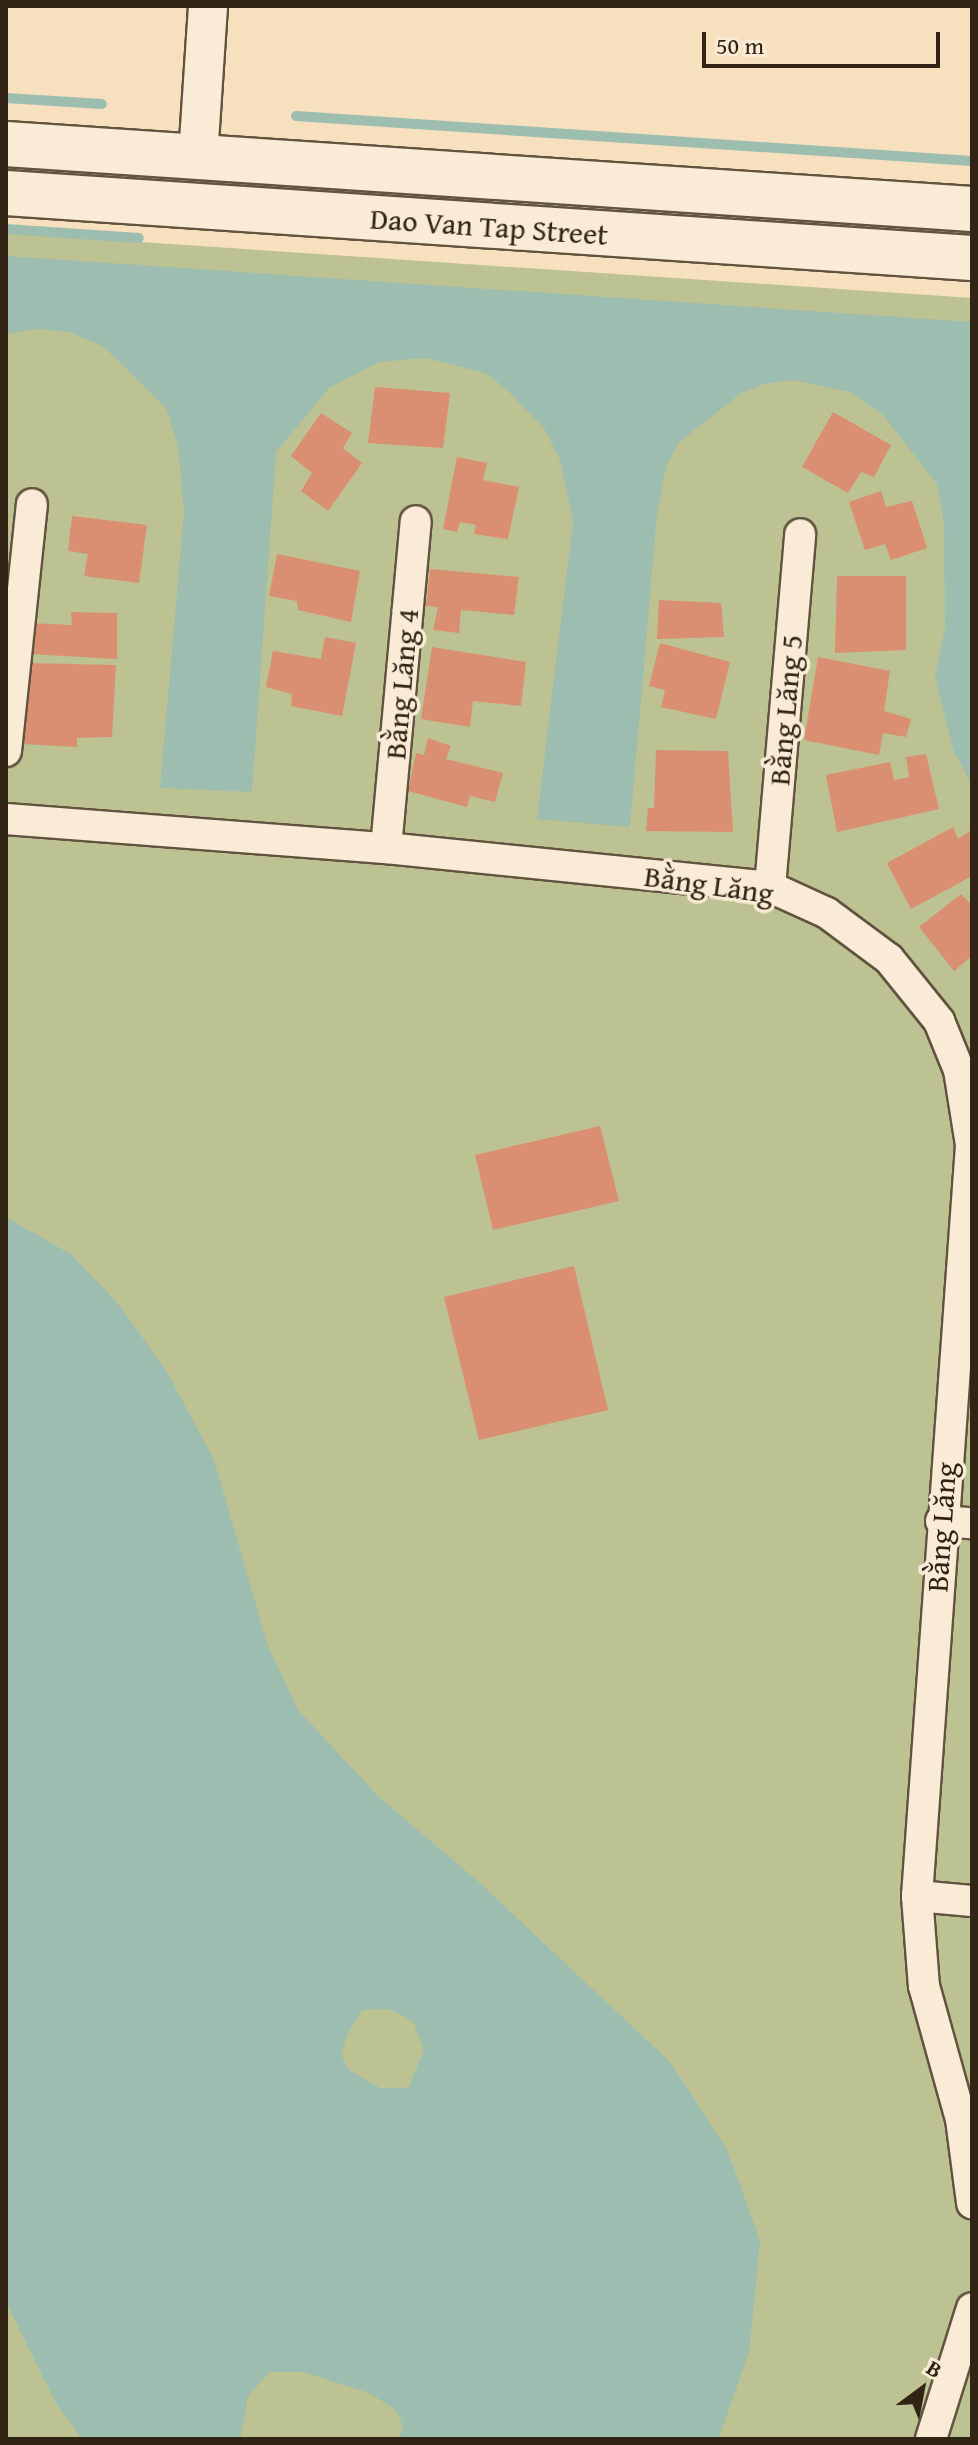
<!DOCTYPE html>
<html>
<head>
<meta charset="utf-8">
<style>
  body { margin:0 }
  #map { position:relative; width:978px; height:2445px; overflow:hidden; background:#f6e0be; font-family:"Gentium Book Plus",serif }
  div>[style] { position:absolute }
  .green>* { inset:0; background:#bcc291 }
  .water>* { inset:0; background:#9dbdb0 }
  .stream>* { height:10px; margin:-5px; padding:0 5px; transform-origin:5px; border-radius:5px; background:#9dbdb0 }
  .building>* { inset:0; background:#da8f73 }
  .roads { filter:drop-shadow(2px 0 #62533f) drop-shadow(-2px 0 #62533f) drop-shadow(0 2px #62533f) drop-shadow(0 -2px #62533f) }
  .minor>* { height:30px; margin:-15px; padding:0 15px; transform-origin:15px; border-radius:15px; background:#f9ebd5 }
  .tertiary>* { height:38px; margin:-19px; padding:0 19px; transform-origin:19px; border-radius:19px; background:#f9ebd5 }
  .secondary>* { height:44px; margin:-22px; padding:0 22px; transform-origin:22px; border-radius:22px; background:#f9ebd5 }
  span { translate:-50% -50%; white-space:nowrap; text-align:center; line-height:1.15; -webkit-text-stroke:7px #f9ebd5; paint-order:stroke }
  .street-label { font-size:30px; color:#312415 }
  .frame { position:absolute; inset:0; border:8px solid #312415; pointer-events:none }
  .north { position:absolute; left:882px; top:2349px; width:80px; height:80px; -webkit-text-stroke:6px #f9ebd5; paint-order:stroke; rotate:32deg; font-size:22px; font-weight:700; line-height:32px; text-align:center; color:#312415 }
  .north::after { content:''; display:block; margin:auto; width:28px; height:36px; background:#312415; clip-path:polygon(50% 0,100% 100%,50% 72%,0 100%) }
  .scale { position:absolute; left:702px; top:32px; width:238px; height:36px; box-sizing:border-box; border:4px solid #312415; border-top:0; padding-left:10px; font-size:24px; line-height:28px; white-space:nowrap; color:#312415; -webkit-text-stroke:6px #f9ebd5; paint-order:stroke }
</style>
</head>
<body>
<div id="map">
  <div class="green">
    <div style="clip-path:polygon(6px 158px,972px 223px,972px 244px,6px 179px)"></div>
    <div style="clip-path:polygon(6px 233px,972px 298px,972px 2439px,6px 2439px)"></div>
  </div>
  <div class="water">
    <div style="clip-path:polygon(6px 256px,972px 322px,972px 785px,953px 749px,935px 676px,945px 628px,944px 523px,937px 484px,883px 415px,850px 392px,793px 380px,763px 384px,740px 394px,678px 443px,666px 467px,657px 514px,630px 827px,537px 819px,573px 521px,560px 460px,544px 428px,505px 388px,485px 373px,426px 358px,379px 362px,329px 388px,276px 452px,252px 792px,160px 788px,184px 512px,178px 446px,166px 408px,103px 346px,69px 332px,36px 329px,6px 334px)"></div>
    <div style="clip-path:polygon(evenodd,6px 1217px,72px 1255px,120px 1306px,167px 1372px,214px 1460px,268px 1646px,298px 1710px,379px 1797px,480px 1883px,670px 2062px,727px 2149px,760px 2241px,749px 2353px,718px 2439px,399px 2439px,403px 2426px,396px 2410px,369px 2393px,305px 2372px,269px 2372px,248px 2397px,240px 2439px,82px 2439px,57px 2405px,6px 2302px,6px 1217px,390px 2009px,413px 2021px,424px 2050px,408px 2088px,380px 2088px,349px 2070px,342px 2056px,346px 2037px,362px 2010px,390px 2009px)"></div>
  </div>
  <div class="stream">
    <div style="left:6px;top:98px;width:96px;rotate:3.6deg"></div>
    <div style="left:296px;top:116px;width:677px;rotate:3.81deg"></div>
    <div style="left:6px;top:229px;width:133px;rotate:3.9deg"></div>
  </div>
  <div class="building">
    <div style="clip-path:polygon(375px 387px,450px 393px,443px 448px,368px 443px)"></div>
    <div style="clip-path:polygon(833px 412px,891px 445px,874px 477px,861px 472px,848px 493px,802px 467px)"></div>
    <div style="clip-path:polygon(321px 413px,352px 433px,343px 448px,362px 463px,328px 511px,301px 491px,312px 473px,291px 456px)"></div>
    <div style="clip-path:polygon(457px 457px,487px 463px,483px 480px,519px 487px,508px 539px,474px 534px,476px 525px,460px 522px,457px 532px,443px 529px)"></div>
    <div style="clip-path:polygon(881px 491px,886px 507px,912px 501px,927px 548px,891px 560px,885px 544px,865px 550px,849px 502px)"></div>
    <div style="clip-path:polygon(72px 516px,147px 525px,139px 583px,84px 576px,88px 554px,68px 551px)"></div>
    <div style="clip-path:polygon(277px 554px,360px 571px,351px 622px,298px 610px,297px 601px,269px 596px)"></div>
    <div style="clip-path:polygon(430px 569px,519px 577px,514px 615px,461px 610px,459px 633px,433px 630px,438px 607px,426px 606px)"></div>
    <div style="clip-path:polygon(837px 576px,906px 576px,906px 650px,835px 653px)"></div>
    <div style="clip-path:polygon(659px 600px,721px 603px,724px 637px,657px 639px)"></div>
    <div style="clip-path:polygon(71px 612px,117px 613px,117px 659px,29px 654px,30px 623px,72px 625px)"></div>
    <div style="clip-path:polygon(325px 637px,356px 643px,342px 716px,291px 706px,292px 694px,266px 687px,273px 651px,321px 659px)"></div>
    <div style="clip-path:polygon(660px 643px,730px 662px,716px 719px,661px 707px,665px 690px,649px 686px)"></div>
    <div style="clip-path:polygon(432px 647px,526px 662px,521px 706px,473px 701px,470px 727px,421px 719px)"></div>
    <div style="clip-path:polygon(818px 657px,890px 671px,884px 711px,911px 719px,906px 737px,883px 733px,879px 755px,804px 740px)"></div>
    <div style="clip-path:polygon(27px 663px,116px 665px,112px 737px,77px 738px,77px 747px,23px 744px)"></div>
    <div style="clip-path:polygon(428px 738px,451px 746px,446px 759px,503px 773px,495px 802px,470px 796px,467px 807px,408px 791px,416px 753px,424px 755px)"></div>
    <div style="clip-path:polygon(656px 750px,728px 751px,733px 832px,646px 831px,648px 808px,654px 808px)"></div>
    <div style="clip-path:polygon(926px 754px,939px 809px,837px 832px,826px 775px,890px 762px,894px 780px,909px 777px,906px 757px)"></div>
    <div style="clip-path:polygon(953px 827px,958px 839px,970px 831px,972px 835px,972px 876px,911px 909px,887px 863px)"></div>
    <div style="clip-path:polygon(961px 894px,972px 905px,972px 956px,954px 971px,919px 927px)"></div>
    <div style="clip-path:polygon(600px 1126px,619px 1201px,493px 1230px,475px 1155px)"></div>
    <div style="clip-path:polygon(574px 1266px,608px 1410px,479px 1440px,444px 1297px)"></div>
  </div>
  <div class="roads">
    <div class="minor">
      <div style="left:6px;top:751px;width:248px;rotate:-84deg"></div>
      <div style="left:6px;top:819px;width:381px;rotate:4.4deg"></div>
      <div style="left:386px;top:848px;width:386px;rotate:5.8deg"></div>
      <div style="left:770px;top:887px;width:63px;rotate:24.5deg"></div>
      <div style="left:827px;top:913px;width:77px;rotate:36.6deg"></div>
      <div style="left:889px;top:959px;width:80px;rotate:51.1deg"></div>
      <div style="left:939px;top:1021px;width:53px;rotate:67.8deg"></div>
      <div style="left:959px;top:1070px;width:76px;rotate:80.9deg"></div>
      <div style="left:971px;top:1145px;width:753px;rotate:94.11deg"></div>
      <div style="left:917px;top:1896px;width:90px;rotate:85.6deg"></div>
      <div style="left:924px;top:1986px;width:138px;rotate:74.5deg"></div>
      <div style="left:961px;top:2119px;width:85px;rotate:82.5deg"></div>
      <div style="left:386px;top:848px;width:328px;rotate:-84.8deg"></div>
      <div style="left:770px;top:887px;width:354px;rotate:-85.1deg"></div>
      <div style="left:941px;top:1521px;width:31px;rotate:4deg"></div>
      <div style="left:917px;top:1896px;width:55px;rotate:5.2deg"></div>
      <div style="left:931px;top:2439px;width:137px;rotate:-72.6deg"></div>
    </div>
    <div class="tertiary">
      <div style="left:198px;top:157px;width:151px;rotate:-86.2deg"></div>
    </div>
    <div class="secondary">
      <div style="left:6px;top:144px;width:968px;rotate:3.85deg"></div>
      <div style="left:6px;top:193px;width:968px;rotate:3.85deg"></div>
    </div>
  </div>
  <div class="street-label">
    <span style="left:489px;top:226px;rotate:4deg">Dao Van Tap Street</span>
    <span style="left:401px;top:684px;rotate:-85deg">Bằng Lăng 4</span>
    <span style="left:785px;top:710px;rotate:-85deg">Bằng Lăng 5</span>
    <span style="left:709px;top:884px;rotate:8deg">Bằng Lăng</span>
    <span style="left:941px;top:1527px;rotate:-86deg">Bằng Lăng</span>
  </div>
  <div class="frame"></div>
  <div class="north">B</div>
  <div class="scale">50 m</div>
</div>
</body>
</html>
